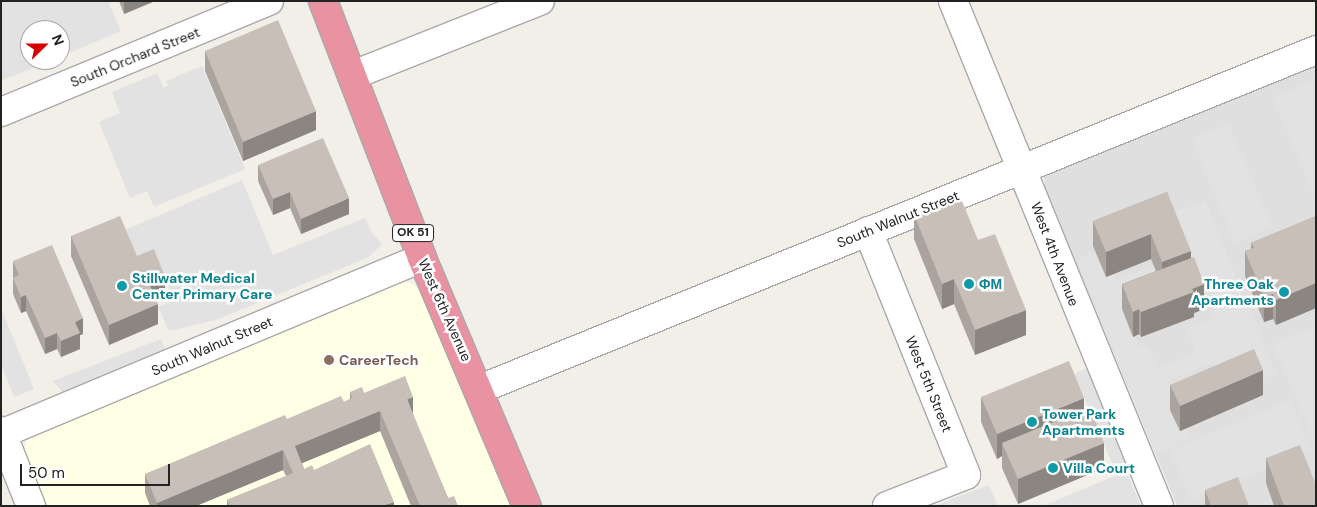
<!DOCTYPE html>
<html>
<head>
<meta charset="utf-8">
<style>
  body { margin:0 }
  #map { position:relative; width:1317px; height:507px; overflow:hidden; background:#f2efe9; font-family:"DM Sans",sans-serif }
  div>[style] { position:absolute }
  .residential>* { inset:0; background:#e0dfdf }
  .education>* { inset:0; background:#ffffe5 }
  .parking>* { inset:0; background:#e2e2e2 }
  .roads { filter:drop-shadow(1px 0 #a9a9a9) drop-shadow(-1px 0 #a9a9a9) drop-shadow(0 1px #a9a9a9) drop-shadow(0 -1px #a9a9a9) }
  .minor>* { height:28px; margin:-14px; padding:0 14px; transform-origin:14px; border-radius:14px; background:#fff }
  .highway>* { height:28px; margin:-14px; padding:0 14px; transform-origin:14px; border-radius:14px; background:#e892a2 }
  .wall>* { inset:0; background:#aba49e }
  .shaded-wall>* { inset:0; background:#8b8681 }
  .building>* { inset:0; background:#c7bfb8 }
  .dots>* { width:14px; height:14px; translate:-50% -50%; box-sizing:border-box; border:2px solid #fff; border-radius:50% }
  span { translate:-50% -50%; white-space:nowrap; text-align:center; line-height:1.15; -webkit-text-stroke:5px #fff; paint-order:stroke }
  .shield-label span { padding:1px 4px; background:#fff; border:1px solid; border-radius:4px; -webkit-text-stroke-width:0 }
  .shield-label { font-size:12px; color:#222; font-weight:700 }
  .street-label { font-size:14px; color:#222 }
  .culture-label { font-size:14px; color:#0d838f; font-weight:700 }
  .left { translate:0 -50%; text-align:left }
  .right { translate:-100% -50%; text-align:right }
  .education-label { font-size:14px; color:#785e54; font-weight:700 }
  .frame { position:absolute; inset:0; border:2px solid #222; pointer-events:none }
  .north { position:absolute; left:20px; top:20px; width:50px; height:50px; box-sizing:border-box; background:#fff; border:1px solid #a7a7a7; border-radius:50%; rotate:68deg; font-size:14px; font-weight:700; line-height:20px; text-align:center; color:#222 }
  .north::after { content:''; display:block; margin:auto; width:18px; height:22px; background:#d40000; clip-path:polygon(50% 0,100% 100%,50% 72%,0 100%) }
  .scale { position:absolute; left:20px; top:464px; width:150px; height:22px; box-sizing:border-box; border:2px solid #222; border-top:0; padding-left:6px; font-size:15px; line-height:18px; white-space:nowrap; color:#222; -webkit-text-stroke:4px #fff; paint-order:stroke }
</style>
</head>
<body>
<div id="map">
  <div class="residential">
    <div style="clip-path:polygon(1316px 62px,1316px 506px,1177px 506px,1045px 187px,1044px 174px)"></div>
  </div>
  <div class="education">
    <div style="clip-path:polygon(399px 281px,411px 283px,419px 289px,514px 506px,44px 506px,23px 455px,27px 439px,37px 431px)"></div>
  </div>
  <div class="parking">
    <div style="clip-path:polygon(1px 1px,108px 1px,121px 31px,60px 57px,60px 30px,30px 30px,30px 60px,52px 60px,1px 81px)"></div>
    <div style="clip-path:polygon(202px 66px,245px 169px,154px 207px,147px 191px,130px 198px,99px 122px,120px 113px,112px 92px,157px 73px,164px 88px,168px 86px,166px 81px)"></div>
    <div style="clip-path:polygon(1316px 80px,1316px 199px,1273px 97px)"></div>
    <div style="clip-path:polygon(1228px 124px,1272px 227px,1235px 243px,1192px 139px)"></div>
    <div style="clip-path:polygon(242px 180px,273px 255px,365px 218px,372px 233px,382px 244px,369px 257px,216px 320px,169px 331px,158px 307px,174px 300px,158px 264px,142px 270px,125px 230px)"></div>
    <div style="clip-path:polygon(1205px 200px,1275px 373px,1225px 394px,1212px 363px,1168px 381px,1192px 438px,1156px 454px,1077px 260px,1104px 248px,1117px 280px,1153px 266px,1166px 297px,1125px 313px,1139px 348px,1147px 345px,1157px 369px,1196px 353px,1187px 329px,1214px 317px,1171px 214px)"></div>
    <div style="clip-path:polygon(1px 308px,34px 389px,14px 397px,1px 364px)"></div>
    <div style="clip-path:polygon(1316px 326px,1316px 443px,1273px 344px)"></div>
    <div style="clip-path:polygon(161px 339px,167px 353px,64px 394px,53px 381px)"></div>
    <div style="clip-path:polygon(1090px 367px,1132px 469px,1126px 471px,1141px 506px,1043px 506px,1117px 475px,1074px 374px)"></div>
    <div style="clip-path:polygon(1290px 400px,1311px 450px,1191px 500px,1170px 451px)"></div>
    <div style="clip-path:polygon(989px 485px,998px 506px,940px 506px,939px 504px)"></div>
  </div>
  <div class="roads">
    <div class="minor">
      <div style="left:953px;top:1px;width:545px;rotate:67.81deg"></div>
      <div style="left:353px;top:75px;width:201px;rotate:-21.6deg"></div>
      <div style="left:1px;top:112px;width:290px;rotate:-22.5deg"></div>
      <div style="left:868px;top:231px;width:263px;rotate:68.1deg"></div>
      <div style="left:966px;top:475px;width:85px;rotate:158.6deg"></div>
      <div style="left:480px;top:389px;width:902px;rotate:-22.07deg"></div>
      <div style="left:1px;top:431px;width:81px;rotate:68.2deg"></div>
      <div style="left:1px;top:434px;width:456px;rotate:-22.7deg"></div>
    </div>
    <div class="highway">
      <div style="left:323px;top:1px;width:275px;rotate:68.9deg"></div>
      <div style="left:422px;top:258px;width:269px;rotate:67.1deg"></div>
    </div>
  </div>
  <div class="wall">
    <div style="clip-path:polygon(119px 1px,155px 1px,124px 14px)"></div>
    <div style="clip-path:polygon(205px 51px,316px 130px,243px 161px,205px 71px)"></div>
    <div style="clip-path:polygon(258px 165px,349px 214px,301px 234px,290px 208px,273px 215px,258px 181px)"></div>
    <div style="clip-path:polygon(1167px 192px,1191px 258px,1204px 309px,1194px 313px,1194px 317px,1141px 337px,1139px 334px,1133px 337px,1122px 309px,1122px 284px,1156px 271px,1151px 259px,1106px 277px,1093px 246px,1093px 221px)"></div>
    <div style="clip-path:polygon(914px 214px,978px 240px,1026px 335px,975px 355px,954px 304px,942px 309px,914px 239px)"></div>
    <div style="clip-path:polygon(1316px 216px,1316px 308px,1276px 325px,1273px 319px,1264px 322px,1245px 276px,1245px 251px,1251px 249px,1251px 243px)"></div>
    <div style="clip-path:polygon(71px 236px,137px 256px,165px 296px,156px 300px,158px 324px,109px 345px,71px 256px)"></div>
    <div style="clip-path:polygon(13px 261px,83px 334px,80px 335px,80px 349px,61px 357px,57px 349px,45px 354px,26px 311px,21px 313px,13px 294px)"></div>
    <div style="clip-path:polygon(1170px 385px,1263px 395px,1180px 431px,1170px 410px)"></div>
    <div style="clip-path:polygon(350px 392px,364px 393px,413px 415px,448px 498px,458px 506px,411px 506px,380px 431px,302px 463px,304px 469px,314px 470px,394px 506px,227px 506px,227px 500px,286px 476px,283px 470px,196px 506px,150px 506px,145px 493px,145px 474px,287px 419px,344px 402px,350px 399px)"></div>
    <div style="clip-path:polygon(981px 397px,1084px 409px,1104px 468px,1018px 504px,1002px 468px,1002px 456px,997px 459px,981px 422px)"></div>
    <div style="clip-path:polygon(1266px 458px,1316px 506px,1274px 506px,1266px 483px)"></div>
    <div style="clip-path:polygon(1205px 490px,1249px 506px,1205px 506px)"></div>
  </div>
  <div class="shaded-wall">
    <div style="clip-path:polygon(124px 1px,155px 1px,124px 14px)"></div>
    <div style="clip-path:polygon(316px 111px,316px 130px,243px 161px,243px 142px)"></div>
    <div style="clip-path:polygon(290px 192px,290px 208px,273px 215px,273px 199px)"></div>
    <div style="clip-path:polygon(349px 198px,349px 214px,301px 234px,301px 219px)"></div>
    <div style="clip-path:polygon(1151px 234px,1151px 259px,1106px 277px,1106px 252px)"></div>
    <div style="clip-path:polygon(1191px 251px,1191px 276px,1162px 287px,1162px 262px)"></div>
    <div style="clip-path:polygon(165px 277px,165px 296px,149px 303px,149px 283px)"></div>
    <div style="clip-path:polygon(954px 279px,954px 304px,942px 309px,942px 284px)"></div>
    <div style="clip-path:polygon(1316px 283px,1316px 308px,1276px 325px,1276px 300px)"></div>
    <div style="clip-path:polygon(1204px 284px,1204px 309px,1194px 313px,1194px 317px,1141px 337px,1141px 312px,1192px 289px)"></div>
    <div style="clip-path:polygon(1273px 294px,1273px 319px,1264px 322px,1264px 297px)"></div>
    <div style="clip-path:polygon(26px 295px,26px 311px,21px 313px,21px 297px)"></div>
    <div style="clip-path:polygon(158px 304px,158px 324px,109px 345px,109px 325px)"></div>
    <div style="clip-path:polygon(1139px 309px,1139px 334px,1133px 337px,1133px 312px)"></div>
    <div style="clip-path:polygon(1026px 310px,1026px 335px,975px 355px,975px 330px)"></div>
    <div style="clip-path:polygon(83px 318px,83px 334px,80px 335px,80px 349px,61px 357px,61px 341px,75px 322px)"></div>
    <div style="clip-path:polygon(57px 333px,57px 349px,45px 354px,45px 338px)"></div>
    <div style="clip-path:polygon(1263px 370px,1263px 395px,1180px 431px,1180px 406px)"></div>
    <div style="clip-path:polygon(413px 397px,413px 416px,407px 399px)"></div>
    <div style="clip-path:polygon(1084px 398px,1084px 423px,1002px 443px,1002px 456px,997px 459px,997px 434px)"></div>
    <div style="clip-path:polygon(380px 411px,380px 431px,295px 466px,295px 446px)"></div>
    <div style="clip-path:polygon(1104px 443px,1104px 468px,1018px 504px,1018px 479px)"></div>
    <div style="clip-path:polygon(283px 450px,283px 470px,196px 506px,157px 506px,157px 503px)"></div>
    <div style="clip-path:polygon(394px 502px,394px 506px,382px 506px)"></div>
  </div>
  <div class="building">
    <div style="clip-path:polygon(278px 20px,316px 111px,243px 142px,205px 51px)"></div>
    <div style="clip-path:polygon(323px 138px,349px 198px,301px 219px,290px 192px,273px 199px,258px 165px)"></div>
    <div style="clip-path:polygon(1167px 192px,1191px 251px,1162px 262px,1151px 234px,1106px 252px,1093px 221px)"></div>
    <div style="clip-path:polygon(960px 196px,978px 240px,995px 234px,1026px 310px,975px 330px,954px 279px,942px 284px,914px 214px)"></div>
    <div style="clip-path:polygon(120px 216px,137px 256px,154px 249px,165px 277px,149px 283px,158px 304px,109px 325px,71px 236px)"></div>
    <div style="clip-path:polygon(1316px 216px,1316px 283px,1276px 300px,1273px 294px,1264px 297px,1245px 251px,1254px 248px,1251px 243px)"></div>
    <div style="clip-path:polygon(52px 245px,83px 318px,75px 322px,80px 333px,61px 341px,57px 333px,45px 338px,26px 295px,21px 297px,13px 278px,19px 275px,13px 261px)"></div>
    <div style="clip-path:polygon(1194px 257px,1204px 284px,1192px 289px,1194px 292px,1141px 312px,1139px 309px,1133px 312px,1122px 284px)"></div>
    <div style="clip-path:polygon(1254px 349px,1263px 370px,1180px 406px,1170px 385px)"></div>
    <div style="clip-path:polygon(1069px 361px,1084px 398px,997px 434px,981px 397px)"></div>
    <div style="clip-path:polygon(405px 376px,413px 397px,407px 399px,448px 498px,454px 496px,458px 506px,420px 506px,380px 411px,295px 446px,304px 469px,312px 465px,314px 470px,370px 444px,394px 502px,382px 506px,230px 506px,227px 500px,293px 473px,283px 450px,157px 503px,145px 474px,285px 415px,287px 419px,341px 396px,344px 402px,352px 398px,350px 392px,362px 387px,364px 393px)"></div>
    <div style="clip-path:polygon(1090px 407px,1104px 443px,1018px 479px,1002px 443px)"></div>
    <div style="clip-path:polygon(1300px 445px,1316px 485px,1316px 506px,1284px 506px,1266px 458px)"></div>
    <div style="clip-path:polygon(1238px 477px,1249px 506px,1211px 506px,1205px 490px)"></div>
  </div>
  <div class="dots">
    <div style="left:969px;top:284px;background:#0f9aa8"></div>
    <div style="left:122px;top:286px;background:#0f9aa8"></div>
    <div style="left:1284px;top:292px;background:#0f9aa8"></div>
    <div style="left:329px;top:360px;background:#8d6e63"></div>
    <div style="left:1032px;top:422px;background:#0f9aa8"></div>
    <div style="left:1053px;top:468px;background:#0f9aa8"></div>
  </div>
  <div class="shield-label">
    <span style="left:413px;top:233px">OK 51</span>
  </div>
  <div class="street-label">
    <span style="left:135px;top:57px;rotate:-22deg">South Orchard Street</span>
    <span style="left:898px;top:219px;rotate:-22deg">South Walnut Street</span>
    <span style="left:1055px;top:254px;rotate:69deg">West 4th Avenue</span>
    <span style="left:445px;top:310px;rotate:66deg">West 6th Avenue</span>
    <span style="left:212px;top:346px;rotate:-23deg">South Walnut Street</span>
    <span style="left:929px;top:384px;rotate:68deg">West 5th Street</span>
  </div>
  <div class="culture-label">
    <span class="left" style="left:132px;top:286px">Stillwater Medical<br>Center Primary Care</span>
    <span class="left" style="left:979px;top:284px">ΦΜ</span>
    <span class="right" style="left:1274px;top:292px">Three Oak<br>Apartments</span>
    <span class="left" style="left:1042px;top:422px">Tower Park<br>Apartments</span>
    <span class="left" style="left:1063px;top:468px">Villa Court</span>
  </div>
  <div class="education-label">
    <span class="left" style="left:339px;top:360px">CareerTech</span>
  </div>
  <div class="frame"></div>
  <div class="north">N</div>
  <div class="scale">50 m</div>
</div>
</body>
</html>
